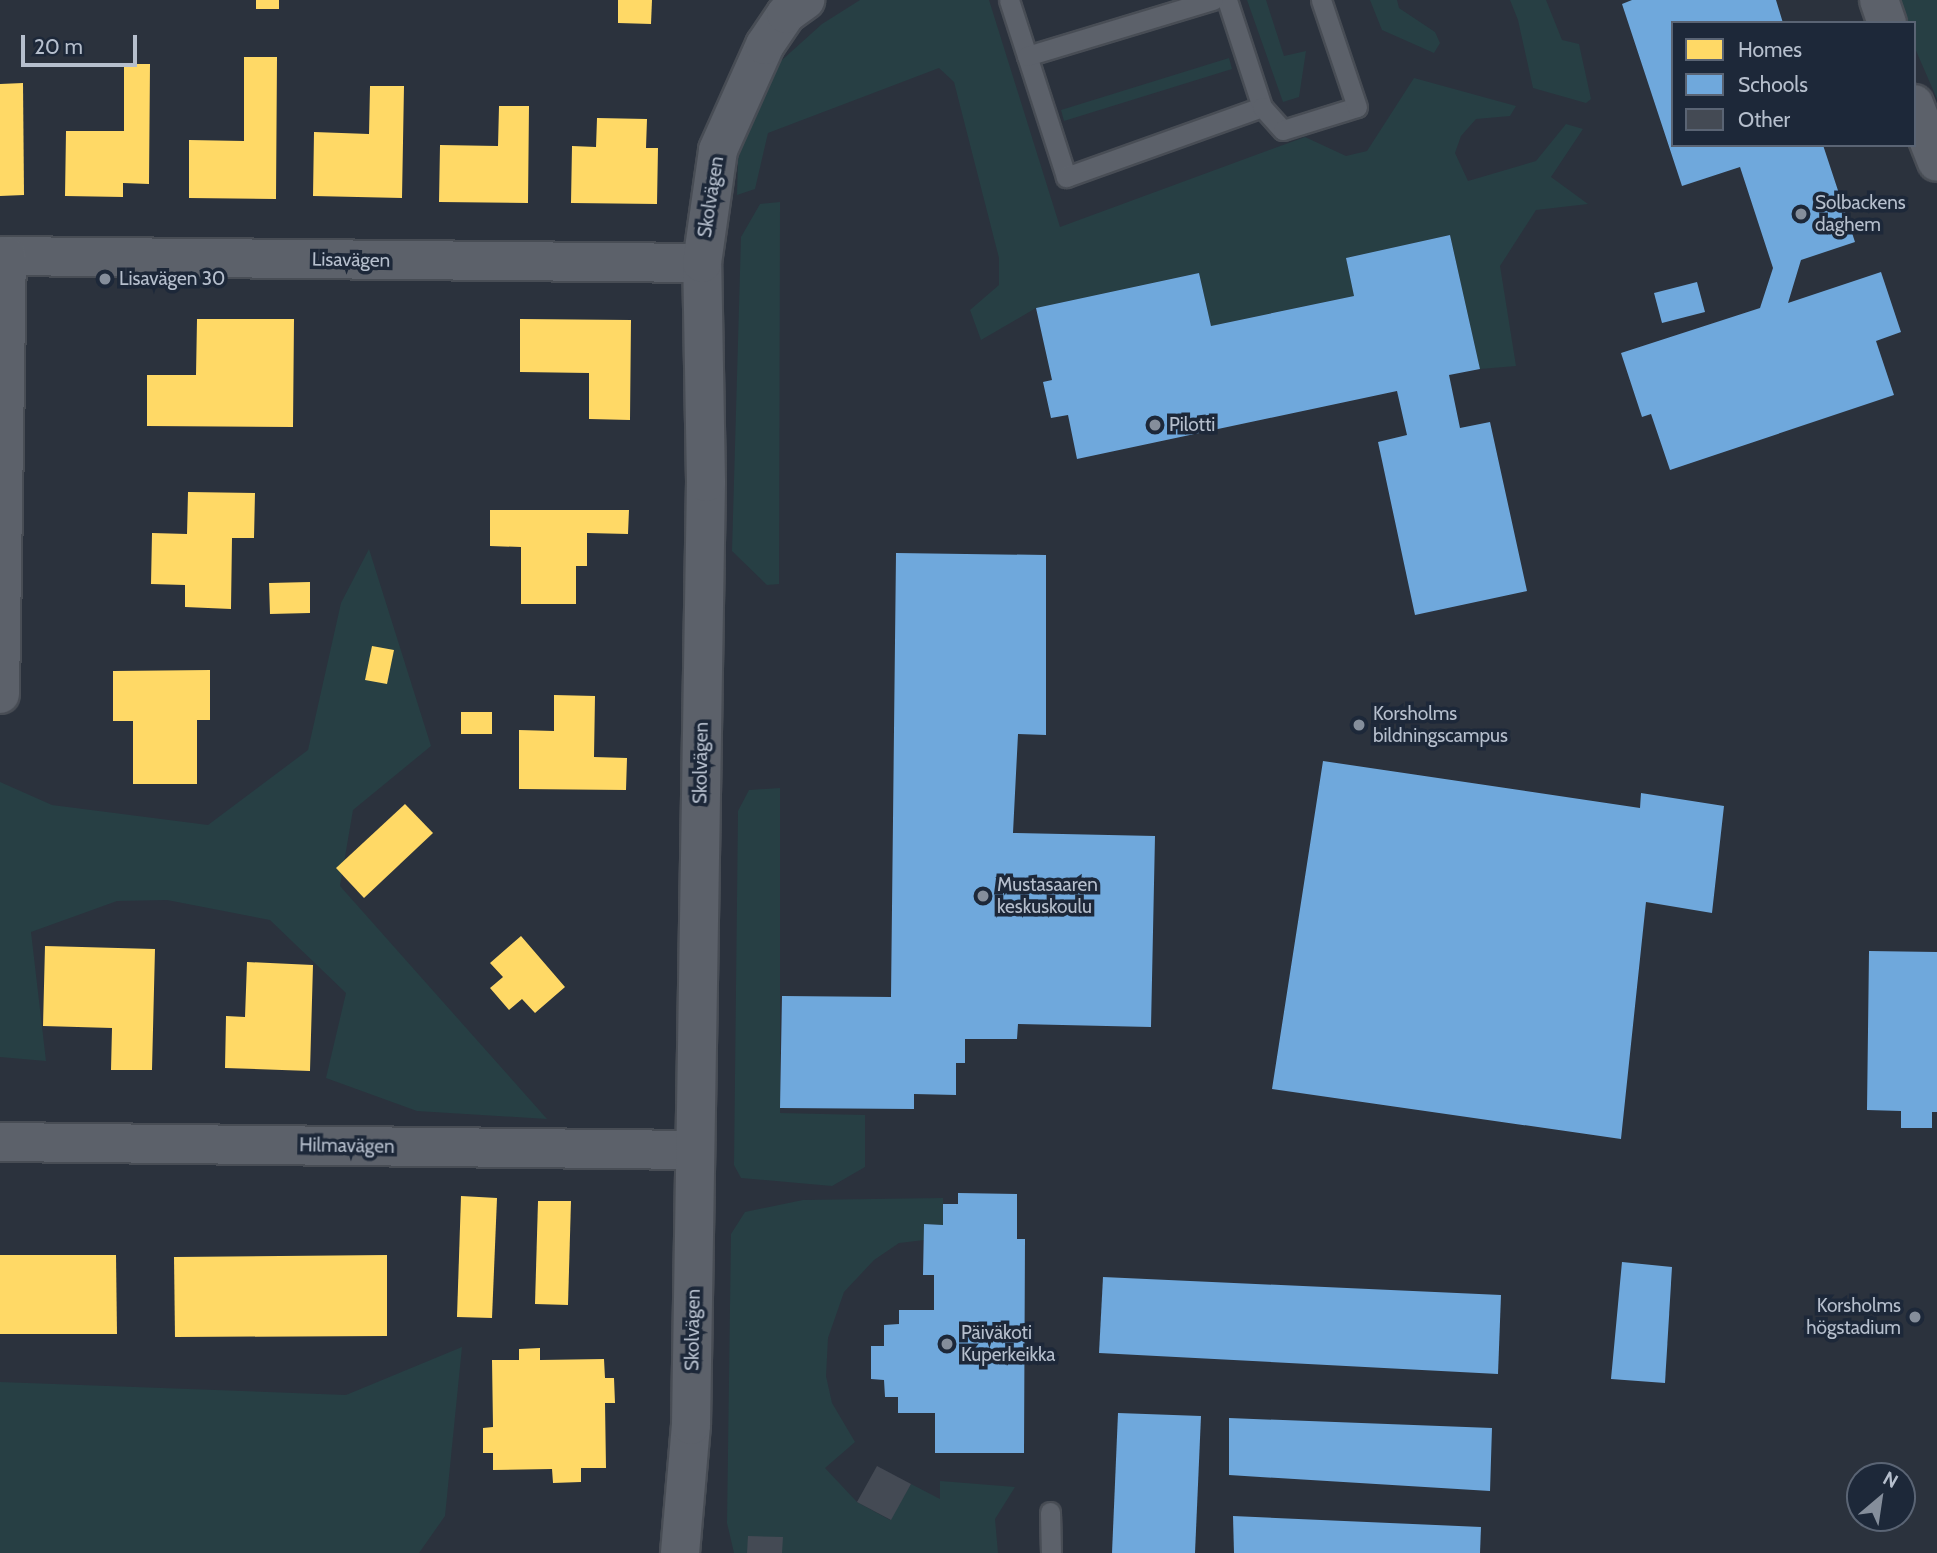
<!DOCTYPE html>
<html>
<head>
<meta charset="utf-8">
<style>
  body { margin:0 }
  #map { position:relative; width:1937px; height:1553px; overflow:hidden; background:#2b323d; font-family:Cabin,sans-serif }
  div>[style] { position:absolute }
  .green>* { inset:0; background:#273f44 }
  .homes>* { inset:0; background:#ffd966 }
  .schools>* { inset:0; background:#6fa8dc }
  .building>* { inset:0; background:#444a54 }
  .roads { filter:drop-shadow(2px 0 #484d55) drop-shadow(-2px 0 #484d55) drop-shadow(0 2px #484d55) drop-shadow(0 -2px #484d55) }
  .service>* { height:19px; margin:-9.5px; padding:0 9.5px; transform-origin:9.5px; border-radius:9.5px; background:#5c616a }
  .minor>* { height:38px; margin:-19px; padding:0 19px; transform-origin:19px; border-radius:19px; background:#5c616a }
  .dots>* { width:19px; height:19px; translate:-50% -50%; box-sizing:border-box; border:4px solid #1d2839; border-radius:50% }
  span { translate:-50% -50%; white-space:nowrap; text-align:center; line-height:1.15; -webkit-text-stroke:7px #1d2839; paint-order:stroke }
  .street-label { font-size:19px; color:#b6bfcd }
  .poi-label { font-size:19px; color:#b6bfcd }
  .left { translate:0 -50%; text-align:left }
  .right { translate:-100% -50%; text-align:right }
  .legend { position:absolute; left:1671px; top:21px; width:245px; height:126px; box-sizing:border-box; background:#1d2839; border:2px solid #5a6474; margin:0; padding:9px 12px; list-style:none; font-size:21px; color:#b6bfcd }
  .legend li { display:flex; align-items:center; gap:14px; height:35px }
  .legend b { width:35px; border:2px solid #5a6474 }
  .north { position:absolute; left:1846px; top:1462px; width:70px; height:70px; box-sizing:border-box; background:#1d2839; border:2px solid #5a6474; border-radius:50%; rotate:29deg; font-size:19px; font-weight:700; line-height:28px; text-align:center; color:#b6bfcd }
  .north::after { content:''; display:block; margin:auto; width:24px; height:32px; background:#858e9b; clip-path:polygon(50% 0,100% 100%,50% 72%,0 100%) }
  .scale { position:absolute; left:21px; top:35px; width:116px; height:32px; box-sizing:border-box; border:4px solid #b6bfcd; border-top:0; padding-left:9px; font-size:21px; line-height:24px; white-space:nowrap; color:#b6bfcd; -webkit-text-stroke:5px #1d2839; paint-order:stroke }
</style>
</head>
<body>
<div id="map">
  <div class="green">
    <div style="clip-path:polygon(860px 0,989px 0,1060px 227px,1305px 137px,1346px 156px,1367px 151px,1414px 78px,1516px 106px,1510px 116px,1476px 119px,1461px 136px,1455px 153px,1468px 181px,1536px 161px,1566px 124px,1583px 129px,1551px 177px,1588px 204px,1536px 210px,1500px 266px,1516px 366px,1480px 369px,1450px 235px,1346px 258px,1354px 296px,1211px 326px,1199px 273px,1036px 308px,981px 340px,970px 310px,999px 285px,999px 258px,954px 82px,939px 68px,768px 133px,755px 189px,737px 195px,738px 160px,762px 78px,822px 24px)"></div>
    <div style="clip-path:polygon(1247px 0,1266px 0,1284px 56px,1306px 51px,1299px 97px,1283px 102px)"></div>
    <div style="clip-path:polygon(1370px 0,1397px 0,1399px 8px,1435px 32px,1440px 43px,1434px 53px,1382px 30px)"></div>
    <div style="clip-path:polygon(1510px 0,1546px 0,1562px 40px,1579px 44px,1591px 99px,1586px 103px,1533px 88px,1518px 20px)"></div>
    <div style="clip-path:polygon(1900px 0,1937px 0,1937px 99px,1914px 46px,1914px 23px,1907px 23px)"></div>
    <div style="clip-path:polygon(1229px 58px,1232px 69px,1064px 121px,1061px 110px)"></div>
    <div style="clip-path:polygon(780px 202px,779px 584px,767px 585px,732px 551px,741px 237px,760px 204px)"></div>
    <div style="clip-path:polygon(369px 549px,431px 746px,353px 810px,340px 886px,547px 1119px,417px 1111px,326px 1078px,346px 993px,270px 920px,167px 900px,117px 901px,31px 932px,46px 1061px,0 1057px,0 782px,52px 805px,208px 825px,308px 750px,341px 603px)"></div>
    <div style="clip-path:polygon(780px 788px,780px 1113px,865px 1115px,865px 1167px,832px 1186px,741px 1178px,734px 1165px,738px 811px,749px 790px)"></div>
    <div style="clip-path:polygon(943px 1198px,943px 1225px,924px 1224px,924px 1240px,899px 1243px,874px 1260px,844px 1292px,828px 1338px,826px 1376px,832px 1403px,855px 1442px,825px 1468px,857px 1502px,890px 1520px,911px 1484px,940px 1499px,940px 1481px,1015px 1487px,995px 1519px,998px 1553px,734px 1553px,727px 1523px,731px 1234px,745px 1212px,803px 1200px)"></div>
    <div style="clip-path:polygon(462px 1347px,445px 1516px,419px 1553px,0 1553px,0 1382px,346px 1395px)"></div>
  </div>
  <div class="homes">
    <div style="clip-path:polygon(256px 0,279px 0,279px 9px,256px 9px)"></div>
    <div style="clip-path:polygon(618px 0,652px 0,651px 24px,618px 23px)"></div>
    <div style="clip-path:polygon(244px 57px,277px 57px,276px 199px,189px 198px,189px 140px,244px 141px)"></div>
    <div style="clip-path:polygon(124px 64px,150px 64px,149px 184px,123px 183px,123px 197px,65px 196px,66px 131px,124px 131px)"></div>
    <div style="clip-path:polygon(23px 83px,24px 195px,0 196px,0 84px)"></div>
    <div style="clip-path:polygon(370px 86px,404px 86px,402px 198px,313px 196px,314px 132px,369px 134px)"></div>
    <div style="clip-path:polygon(499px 106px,529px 106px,528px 203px,439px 202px,440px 145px,498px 146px)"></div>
    <div style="clip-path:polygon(597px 118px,647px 119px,646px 148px,658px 148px,657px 204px,571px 203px,572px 146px,596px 147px)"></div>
    <div style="clip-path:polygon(197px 319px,294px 319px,293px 427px,147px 426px,147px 375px,196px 375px)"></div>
    <div style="clip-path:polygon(520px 319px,631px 320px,630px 420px,589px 419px,589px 373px,520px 372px)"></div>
    <div style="clip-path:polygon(188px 492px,255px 493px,254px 538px,232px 538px,231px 609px,185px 607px,185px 585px,151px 584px,152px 533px,187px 534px)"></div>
    <div style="clip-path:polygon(490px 510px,629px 510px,628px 534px,587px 533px,587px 566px,576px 566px,576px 604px,521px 604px,521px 547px,490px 546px)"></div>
    <div style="clip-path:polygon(310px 582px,310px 613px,270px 614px,269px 583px)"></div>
    <div style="clip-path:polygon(372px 646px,394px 650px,387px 684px,365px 680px)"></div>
    <div style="clip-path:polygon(210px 670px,210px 720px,197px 720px,197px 784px,133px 784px,133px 721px,113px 721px,113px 671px)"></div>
    <div style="clip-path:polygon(554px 695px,595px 696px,594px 757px,627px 758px,626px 790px,519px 789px,519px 730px,554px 731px)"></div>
    <div style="clip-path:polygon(461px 712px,492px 712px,492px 734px,461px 734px)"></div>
    <div style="clip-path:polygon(405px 804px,433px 833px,364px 898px,336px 868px)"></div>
    <div style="clip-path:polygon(521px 936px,565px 987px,535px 1013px,522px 999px,509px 1010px,490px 988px,503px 977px,490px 963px)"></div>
    <div style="clip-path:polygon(45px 946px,155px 949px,152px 1070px,111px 1070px,112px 1028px,43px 1026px)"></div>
    <div style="clip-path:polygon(247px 962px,313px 965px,310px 1071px,225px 1068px,226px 1016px,245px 1017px)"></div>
    <div style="clip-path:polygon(461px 1196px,497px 1198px,492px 1318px,457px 1317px)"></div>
    <div style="clip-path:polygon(538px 1201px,571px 1201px,568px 1305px,535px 1304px)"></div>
    <div style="clip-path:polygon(0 1255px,116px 1255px,117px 1334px,0 1334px)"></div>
    <div style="clip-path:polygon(387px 1255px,387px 1336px,175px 1337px,174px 1257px)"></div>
    <div style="clip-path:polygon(540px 1348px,540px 1360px,604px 1359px,605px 1378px,614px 1378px,615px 1403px,605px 1403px,606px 1468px,581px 1468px,581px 1482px,553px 1483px,552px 1469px,493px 1470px,493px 1453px,483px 1453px,483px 1428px,493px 1427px,492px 1360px,519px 1360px,519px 1349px)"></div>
  </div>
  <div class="schools">
    <div style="clip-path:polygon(1632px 0,1776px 0,1783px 23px,1673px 23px,1673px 145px,1823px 145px,1855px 242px,1801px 260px,1788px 303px,1881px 272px,1901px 332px,1876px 341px,1894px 395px,1670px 470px,1651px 414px,1642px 417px,1621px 353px,1760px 308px,1773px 268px,1740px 167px,1682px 186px,1622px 4px)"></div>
    <div style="clip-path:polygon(1450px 235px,1480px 369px,1449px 375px,1460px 428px,1490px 422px,1527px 591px,1415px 615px,1378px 442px,1407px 435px,1397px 391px,1077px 459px,1068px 415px,1051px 418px,1043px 382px,1052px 380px,1036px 308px,1199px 273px,1211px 326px,1354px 296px,1346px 258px)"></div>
    <div style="clip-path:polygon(1697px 282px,1705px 312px,1662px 323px,1654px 293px)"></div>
    <div style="clip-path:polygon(896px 553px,1046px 555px,1046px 735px,1018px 734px,1013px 833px,1155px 836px,1151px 1027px,1018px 1024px,1017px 1039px,965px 1039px,965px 1063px,956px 1063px,956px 1095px,914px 1094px,914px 1109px,780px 1108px,782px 996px,891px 997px)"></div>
    <div style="clip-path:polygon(1323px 761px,1640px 808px,1641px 793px,1724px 806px,1712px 913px,1646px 902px,1621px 1139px,1272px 1089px)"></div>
    <div style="clip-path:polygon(1869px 951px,1937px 952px,1937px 1112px,1932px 1112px,1932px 1128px,1901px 1128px,1901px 1111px,1867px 1110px)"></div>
    <div style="clip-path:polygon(958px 1193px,1017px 1194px,1017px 1239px,1025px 1239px,1024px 1453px,935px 1453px,935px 1413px,898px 1413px,898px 1397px,885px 1397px,884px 1380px,871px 1379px,871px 1346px,884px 1346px,884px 1325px,899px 1324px,899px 1310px,934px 1310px,934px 1275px,923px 1275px,924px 1224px,943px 1225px,943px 1204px,958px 1204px)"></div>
    <div style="clip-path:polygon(1622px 1262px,1672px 1267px,1665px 1383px,1611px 1379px)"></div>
    <div style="clip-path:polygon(1103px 1277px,1501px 1295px,1498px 1374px,1099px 1353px)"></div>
    <div style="clip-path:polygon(1118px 1413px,1201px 1416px,1195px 1553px,1112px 1553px)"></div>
    <div style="clip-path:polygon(1229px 1418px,1492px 1428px,1490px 1491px,1229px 1475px)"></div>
    <div style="clip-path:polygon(1233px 1516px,1481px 1527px,1480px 1553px,1234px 1553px)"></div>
  </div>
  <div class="building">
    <div style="clip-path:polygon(877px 1466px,911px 1484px,891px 1520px,857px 1502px)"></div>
    <div style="clip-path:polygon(748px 1536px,783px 1537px,782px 1553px,747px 1553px)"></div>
  </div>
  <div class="roads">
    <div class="service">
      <div style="left:1009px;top:0;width:186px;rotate:72.1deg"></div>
      <div style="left:1066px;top:177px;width:208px;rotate:-19.7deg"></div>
      <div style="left:1262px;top:107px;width:113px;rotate:-108.1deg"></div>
      <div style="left:1027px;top:56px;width:194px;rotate:-16.8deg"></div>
      <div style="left:1262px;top:107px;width:31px;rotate:48deg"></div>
      <div style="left:1283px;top:130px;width:77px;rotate:-17.3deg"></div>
      <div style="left:1357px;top:107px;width:113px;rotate:-108.6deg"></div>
      <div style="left:1050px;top:1512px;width:41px;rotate:88.6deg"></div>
    </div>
    <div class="minor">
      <div style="left:1879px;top:0;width:24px;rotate:71deg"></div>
      <div style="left:1914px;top:104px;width:62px;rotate:68.4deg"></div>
      <div style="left:0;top:256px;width:702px;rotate:0.57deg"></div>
      <div style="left:0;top:694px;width:438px;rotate:-89.1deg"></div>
      <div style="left:0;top:1142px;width:695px;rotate:0.66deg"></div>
      <div style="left:680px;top:1553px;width:128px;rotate:-85.1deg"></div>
      <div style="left:691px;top:1425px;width:943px;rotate:-89.09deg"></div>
      <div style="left:706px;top:482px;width:219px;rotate:-91deg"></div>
      <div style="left:702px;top:263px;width:114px;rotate:-81.9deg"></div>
      <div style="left:718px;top:150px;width:115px;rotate:-65.9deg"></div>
      <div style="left:765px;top:45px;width:37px;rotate:-56deg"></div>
      <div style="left:786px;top:14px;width:24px;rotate:-36deg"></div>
    </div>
  </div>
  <div class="dots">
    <div style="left:1801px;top:214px;background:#858e9b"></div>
    <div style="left:105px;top:279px;background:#858e9b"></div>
    <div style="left:1155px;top:425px;background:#858e9b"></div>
    <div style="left:1359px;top:725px;background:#858e9b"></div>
    <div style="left:983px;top:896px;background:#858e9b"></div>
    <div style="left:1915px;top:1317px;background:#858e9b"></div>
    <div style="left:947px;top:1344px;background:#858e9b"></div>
  </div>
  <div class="street-label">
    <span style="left:711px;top:197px;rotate:-81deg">Skolvägen</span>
    <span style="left:351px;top:260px;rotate:1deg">Lisavägen</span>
    <span style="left:701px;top:763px;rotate:-89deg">Skolvägen</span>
    <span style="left:347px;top:1146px;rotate:1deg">Hilmavägen</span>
    <span style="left:693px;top:1330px;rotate:-89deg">Skolvägen</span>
  </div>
  <div class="poi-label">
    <span class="left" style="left:1815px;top:214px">Solbackens<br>daghem</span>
    <span class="left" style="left:119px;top:279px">Lisavägen 30</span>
    <span class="left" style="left:1169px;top:425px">Pilotti</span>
    <span class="left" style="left:1373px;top:725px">Korsholms<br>bildningscampus</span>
    <span class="left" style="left:997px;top:896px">Mustasaaren<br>keskuskoulu</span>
    <span class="right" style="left:1901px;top:1317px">Korsholms<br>högstadium</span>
    <span class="left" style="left:961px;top:1344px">Päiväkoti<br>Kuperkeikka</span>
  </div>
  <ul class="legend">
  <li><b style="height:19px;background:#ffd966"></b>Homes</li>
  <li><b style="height:19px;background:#6fa8dc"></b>Schools</li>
  <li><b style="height:19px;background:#444a54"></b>Other</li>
  </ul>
  <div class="north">N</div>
  <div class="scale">20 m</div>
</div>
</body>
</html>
